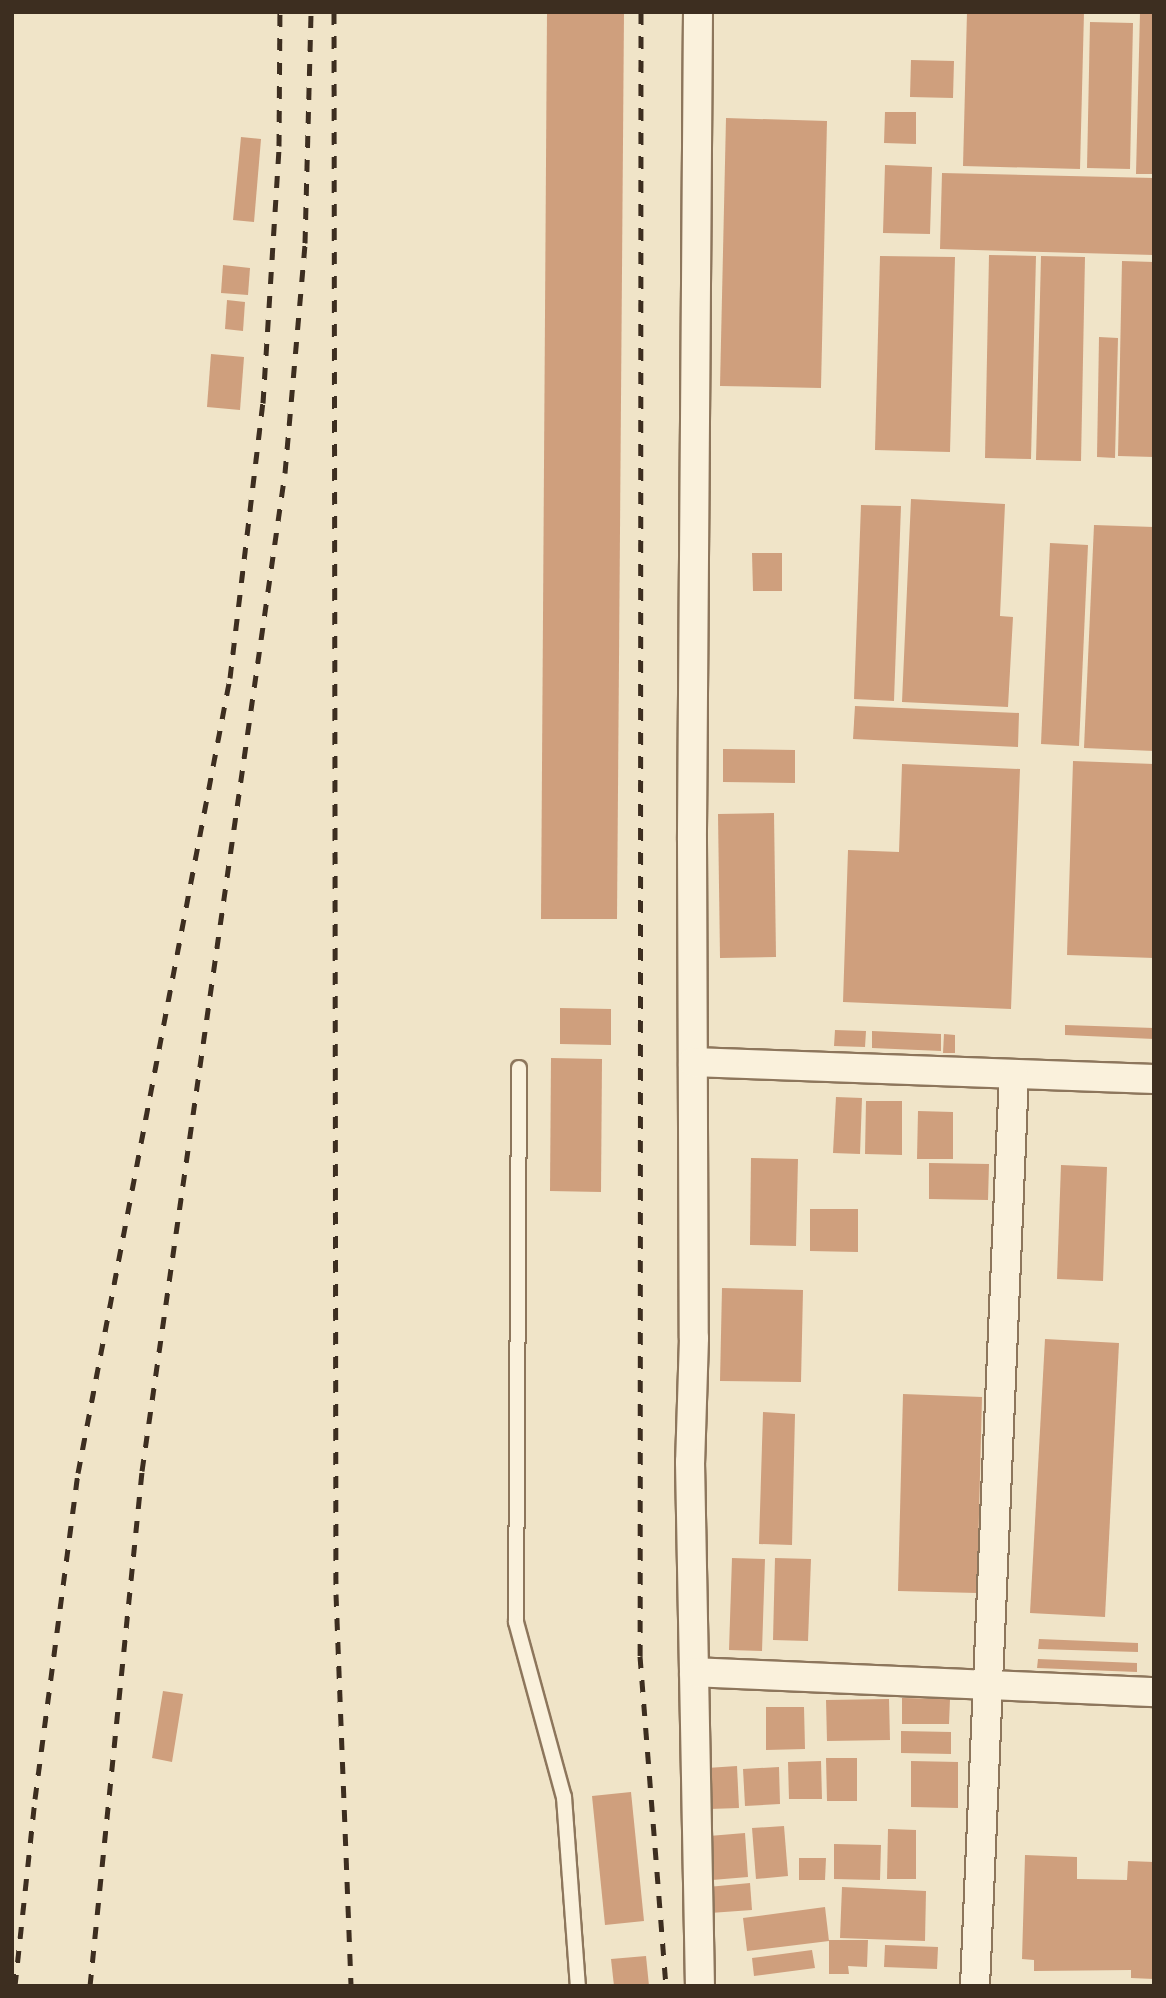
<!DOCTYPE html>
<html>
<head>
<meta charset="utf-8">
<style>
  body { margin:0 }
  #map { position:relative; width:1166px; height:1998px; overflow:hidden; background:#f0e4c8; font-family:"Source Serif 4",serif }
  div>[style] { position:absolute }
  .building>* { inset:0; background:#cf9f7d }
  .roads { filter:drop-shadow(2px 0 #8d765c) drop-shadow(-2px 0 #8d765c) drop-shadow(0 2px #8d765c) drop-shadow(0 -2px #8d765c) }
  .service>* { height:14px; margin:-7px; padding:0 7px; transform-origin:7px; border-radius:7px; background:#faf1dc }
  .minor>* { height:28px; margin:-14px; padding:0 14px; transform-origin:14px; border-radius:14px; background:#faf1dc }
  .rail>* { height:5px; margin-top:-2.5px; transform-origin:0; background:repeating-linear-gradient(90deg,#3d2e20 0 12px,transparent 0 24px) }
  span { translate:-50% -50%; white-space:nowrap; text-align:center; line-height:1.15; -webkit-text-stroke:7px #f7eed8; paint-order:stroke }
  .frame { position:absolute; inset:0; border:14px solid #3d2e20; pointer-events:none }
</style>
</head>
<body>
<div id="map">
  <div class="building">
    <div style="clip-path:polygon(547px 12px,624px 12px,617px 919px,541px 919px)"></div>
    <div style="clip-path:polygon(967px 12px,1084px 12px,1080px 169px,963px 166px)"></div>
    <div style="clip-path:polygon(1140px 12px,1154px 12px,1154px 174px,1136px 174px)"></div>
    <div style="clip-path:polygon(1090px 22px,1133px 23px,1130px 169px,1087px 168px)"></div>
    <div style="clip-path:polygon(911px 60px,954px 61px,953px 98px,910px 97px)"></div>
    <div style="clip-path:polygon(885px 112px,916px 112px,916px 144px,884px 143px)"></div>
    <div style="clip-path:polygon(726px 118px,827px 121px,821px 388px,720px 386px)"></div>
    <div style="clip-path:polygon(241px 137px,261px 139px,254px 222px,233px 220px)"></div>
    <div style="clip-path:polygon(885px 165px,932px 167px,930px 234px,883px 233px)"></div>
    <div style="clip-path:polygon(942px 173px,1154px 178px,1154px 255px,940px 249px)"></div>
    <div style="clip-path:polygon(989px 255px,1036px 256px,1031px 459px,985px 458px)"></div>
    <div style="clip-path:polygon(880px 256px,955px 257px,950px 452px,875px 450px)"></div>
    <div style="clip-path:polygon(1041px 256px,1085px 257px,1081px 461px,1036px 460px)"></div>
    <div style="clip-path:polygon(1122px 261px,1154px 262px,1154px 457px,1118px 456px)"></div>
    <div style="clip-path:polygon(223px 265px,250px 268px,248px 295px,221px 293px)"></div>
    <div style="clip-path:polygon(227px 300px,245px 302px,243px 331px,225px 329px)"></div>
    <div style="clip-path:polygon(1099px 337px,1118px 338px,1115px 458px,1097px 457px)"></div>
    <div style="clip-path:polygon(211px 354px,244px 357px,240px 410px,207px 407px)"></div>
    <div style="clip-path:polygon(911px 499px,1005px 504px,1000px 616px,1013px 617px,1008px 707px,902px 702px)"></div>
    <div style="clip-path:polygon(861px 505px,901px 506px,894px 701px,854px 699px)"></div>
    <div style="clip-path:polygon(1094px 525px,1154px 527px,1154px 751px,1084px 748px)"></div>
    <div style="clip-path:polygon(1050px 543px,1088px 545px,1079px 746px,1041px 744px)"></div>
    <div style="clip-path:polygon(752px 553px,782px 553px,782px 591px,753px 591px)"></div>
    <div style="clip-path:polygon(855px 706px,1019px 713px,1018px 747px,853px 739px)"></div>
    <div style="clip-path:polygon(723px 749px,795px 750px,795px 783px,723px 782px)"></div>
    <div style="clip-path:polygon(1073px 761px,1154px 764px,1154px 958px,1067px 955px)"></div>
    <div style="clip-path:polygon(902px 764px,1020px 769px,1011px 1009px,843px 1002px,848px 850px,899px 852px)"></div>
    <div style="clip-path:polygon(774px 813px,776px 957px,720px 958px,718px 814px)"></div>
    <div style="clip-path:polygon(560px 1008px,611px 1009px,611px 1045px,560px 1044px)"></div>
    <div style="clip-path:polygon(1065px 1025px,1154px 1028px,1154px 1039px,1065px 1035px)"></div>
    <div style="clip-path:polygon(835px 1030px,866px 1031px,865px 1047px,834px 1046px)"></div>
    <div style="clip-path:polygon(872px 1031px,941px 1034px,941px 1051px,872px 1048px)"></div>
    <div style="clip-path:polygon(944px 1034px,955px 1035px,955px 1053px,943px 1053px)"></div>
    <div style="clip-path:polygon(551px 1058px,602px 1059px,601px 1192px,550px 1191px)"></div>
    <div style="clip-path:polygon(836px 1097px,862px 1098px,860px 1154px,833px 1153px)"></div>
    <div style="clip-path:polygon(866px 1101px,902px 1101px,902px 1155px,865px 1154px)"></div>
    <div style="clip-path:polygon(918px 1111px,953px 1112px,953px 1159px,917px 1159px)"></div>
    <div style="clip-path:polygon(751px 1158px,798px 1159px,796px 1246px,750px 1245px)"></div>
    <div style="clip-path:polygon(929px 1163px,989px 1164px,988px 1200px,929px 1199px)"></div>
    <div style="clip-path:polygon(1061px 1165px,1107px 1167px,1103px 1281px,1057px 1279px)"></div>
    <div style="clip-path:polygon(810px 1209px,858px 1209px,858px 1252px,810px 1251px)"></div>
    <div style="clip-path:polygon(722px 1288px,803px 1290px,801px 1382px,720px 1381px)"></div>
    <div style="clip-path:polygon(1045px 1339px,1119px 1343px,1105px 1617px,1030px 1613px)"></div>
    <div style="clip-path:polygon(903px 1394px,982px 1397px,977px 1593px,898px 1591px)"></div>
    <div style="clip-path:polygon(763px 1412px,795px 1414px,792px 1545px,759px 1544px)"></div>
    <div style="clip-path:polygon(732px 1558px,765px 1559px,762px 1651px,729px 1650px)"></div>
    <div style="clip-path:polygon(775px 1558px,811px 1559px,808px 1641px,773px 1640px)"></div>
    <div style="clip-path:polygon(1039px 1639px,1138px 1643px,1138px 1652px,1038px 1649px)"></div>
    <div style="clip-path:polygon(1038px 1659px,1137px 1663px,1137px 1672px,1037px 1668px)"></div>
    <div style="clip-path:polygon(163px 1691px,183px 1694px,172px 1762px,152px 1758px)"></div>
    <div style="clip-path:polygon(902px 1698px,950px 1699px,949px 1724px,902px 1724px)"></div>
    <div style="clip-path:polygon(889px 1699px,890px 1740px,827px 1741px,826px 1700px)"></div>
    <div style="clip-path:polygon(766px 1707px,804px 1707px,805px 1749px,766px 1750px)"></div>
    <div style="clip-path:polygon(901px 1731px,951px 1732px,951px 1754px,901px 1753px)"></div>
    <div style="clip-path:polygon(826px 1758px,857px 1758px,857px 1801px,827px 1801px)"></div>
    <div style="clip-path:polygon(821px 1761px,822px 1799px,789px 1799px,788px 1762px)"></div>
    <div style="clip-path:polygon(911px 1761px,958px 1762px,958px 1808px,911px 1807px)"></div>
    <div style="clip-path:polygon(737px 1766px,739px 1808px,709px 1809px,707px 1768px)"></div>
    <div style="clip-path:polygon(779px 1767px,780px 1804px,745px 1806px,743px 1769px)"></div>
    <div style="clip-path:polygon(631px 1792px,644px 1921px,605px 1925px,592px 1796px)"></div>
    <div style="clip-path:polygon(784px 1826px,788px 1876px,756px 1879px,752px 1828px)"></div>
    <div style="clip-path:polygon(888px 1829px,916px 1830px,916px 1879px,887px 1879px)"></div>
    <div style="clip-path:polygon(745px 1833px,748px 1877px,712px 1880px,709px 1836px)"></div>
    <div style="clip-path:polygon(834px 1844px,881px 1845px,880px 1880px,834px 1879px)"></div>
    <div style="clip-path:polygon(1025px 1855px,1077px 1857px,1077px 1879px,1127px 1880px,1128px 1861px,1154px 1862px,1154px 1979px,1131px 1978px,1131px 1970px,1034px 1971px,1034px 1960px,1022px 1959px)"></div>
    <div style="clip-path:polygon(799px 1858px,826px 1858px,825px 1880px,799px 1880px)"></div>
    <div style="clip-path:polygon(750px 1883px,752px 1910px,710px 1913px,708px 1887px)"></div>
    <div style="clip-path:polygon(842px 1887px,926px 1891px,925px 1941px,840px 1938px)"></div>
    <div style="clip-path:polygon(825px 1907px,829px 1941px,747px 1951px,743px 1918px)"></div>
    <div style="clip-path:polygon(829px 1940px,868px 1940px,867px 1967px,848px 1966px,849px 1974px,829px 1974px)"></div>
    <div style="clip-path:polygon(885px 1945px,938px 1947px,937px 1969px,884px 1967px)"></div>
    <div style="clip-path:polygon(812px 1950px,815px 1968px,754px 1976px,752px 1958px)"></div>
    <div style="clip-path:polygon(646px 1956px,649px 1986px,614px 1986px,611px 1959px)"></div>
  </div>
  <div class="roads">
    <div class="service">
      <div style="left:519px;top:1068px;width:554px;rotate:90.31deg"></div>
      <div style="left:516px;top:1622px;width:181px;rotate:74.7deg"></div>
      <div style="left:564px;top:1797px;width:190px;rotate:85.8deg"></div>
    </div>
    <div class="minor">
      <div style="left:698px;top:12px;width:828px;rotate:90.42deg"></div>
      <div style="left:692px;top:840px;width:498px;rotate:89.8deg"></div>
      <div style="left:694px;top:1338px;width:124px;rotate:91.8deg"></div>
      <div style="left:690px;top:1462px;width:524px;rotate:88.91deg"></div>
      <div style="left:693px;top:1062px;width:461px;rotate:2.1deg"></div>
      <div style="left:694px;top:1672px;width:460px;rotate:2.5deg"></div>
      <div style="left:975px;top:1986px;width:912px;rotate:-87.55deg"></div>
    </div>
  </div>
  <div class="rail">
    <div style="left:334px;top:12px;width:1582px;rotate:89.93deg"></div>
    <div style="left:336px;top:1594px;width:392px;rotate:87.8deg"></div>
    <div style="left:641px;top:12px;width:1644px;rotate:90.03deg"></div>
    <div style="left:640px;top:1656px;width:331px;rotate:85.5deg"></div>
    <div style="left:15px;top:1986px;width:188px;rotate:-83.9deg"></div>
    <div style="left:35px;top:1799px;width:329px;rotate:-82.5deg"></div>
    <div style="left:78px;top:1473px;width:809px;rotate:-79.18deg"></div>
    <div style="left:230px;top:678px;width:277px;rotate:-83.2deg"></div>
    <div style="left:263px;top:403px;width:257px;rotate:-86.4deg"></div>
    <div style="left:279px;top:146px;width:134px;rotate:-89.6deg"></div>
    <div style="left:90px;top:1986px;width:518px;rotate:-84.23deg"></div>
    <div style="left:142px;top:1471px;width:1008px;rotate:-81.85deg"></div>
    <div style="left:285px;top:473px;width:231px;rotate:-85deg"></div>
    <div style="left:305px;top:243px;width:231px;rotate:-88.5deg"></div>
  </div>
  <div class="frame"></div>
</div>
</body>
</html>
